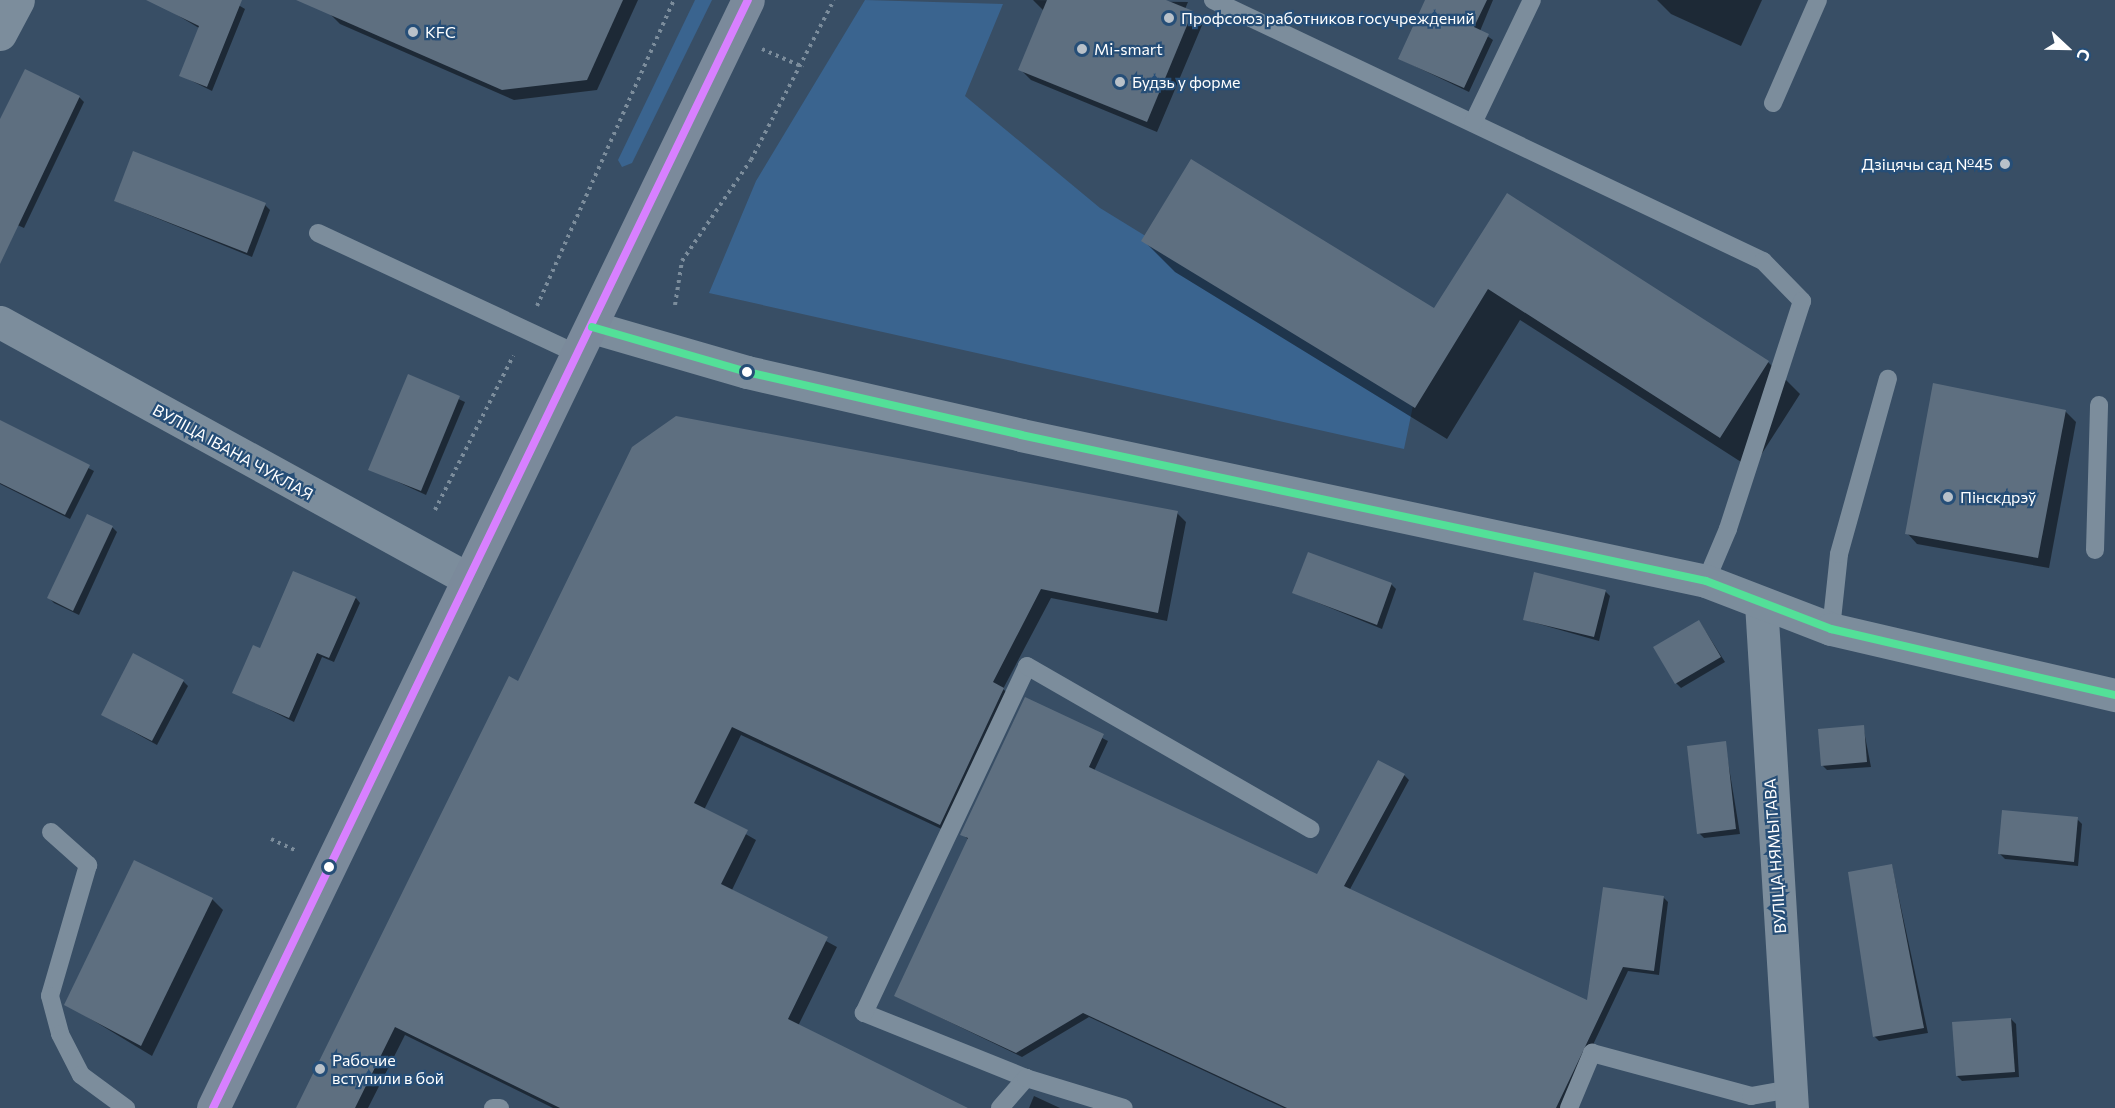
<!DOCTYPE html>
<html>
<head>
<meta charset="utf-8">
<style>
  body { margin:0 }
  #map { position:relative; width:2115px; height:1108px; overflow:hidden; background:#384e65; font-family:Commissioner,sans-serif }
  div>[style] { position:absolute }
  .green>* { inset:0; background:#3a648f }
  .shadow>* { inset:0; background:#0007 }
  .building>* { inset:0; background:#5e6f80 }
  .path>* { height:4px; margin-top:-2px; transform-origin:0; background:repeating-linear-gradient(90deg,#7c8d9c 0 3px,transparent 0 7.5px) }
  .service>* { height:18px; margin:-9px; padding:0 9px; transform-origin:9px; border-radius:9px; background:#7c8d9c }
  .minor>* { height:33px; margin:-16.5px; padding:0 16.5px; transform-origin:16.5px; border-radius:16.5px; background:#7c8d9c }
  .tertiary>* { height:33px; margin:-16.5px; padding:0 16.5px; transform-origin:16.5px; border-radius:16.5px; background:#7c8d9c }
  .primary>* { height:33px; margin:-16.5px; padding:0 16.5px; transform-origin:16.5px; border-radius:16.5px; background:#7b8a9b }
  .bus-1>* { height:8px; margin:-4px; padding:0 4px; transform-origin:4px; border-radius:4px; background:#d880ff }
  .bus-2>* { height:8px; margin:-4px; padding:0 4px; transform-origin:4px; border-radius:4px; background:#53e098 }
  .dots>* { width:16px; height:16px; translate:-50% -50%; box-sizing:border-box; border:3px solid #264e77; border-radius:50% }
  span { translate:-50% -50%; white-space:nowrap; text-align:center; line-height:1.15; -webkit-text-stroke:4.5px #264e77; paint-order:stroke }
  .poi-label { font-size:16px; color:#fff }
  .left { translate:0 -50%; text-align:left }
  .right { translate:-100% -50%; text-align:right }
  .street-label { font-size:16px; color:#fff }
  .north { position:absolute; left:2037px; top:18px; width:60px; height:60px; -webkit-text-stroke:4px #264e77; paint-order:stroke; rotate:112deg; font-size:16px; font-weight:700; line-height:24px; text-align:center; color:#fff }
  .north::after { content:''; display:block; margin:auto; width:21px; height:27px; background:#fff; clip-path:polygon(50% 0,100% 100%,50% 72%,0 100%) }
</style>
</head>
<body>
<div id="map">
  <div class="green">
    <div style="clip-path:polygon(695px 0,712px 0,632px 163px,622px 167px,618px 160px)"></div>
    <div style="clip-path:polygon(865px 0,1003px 4px,965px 96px,1100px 208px,1414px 401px,1404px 449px,709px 293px,756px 181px)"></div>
  </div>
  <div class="shadow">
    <div style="clip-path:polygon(172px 0,230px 0,245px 9px,212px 91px,180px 75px,199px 28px,167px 9px)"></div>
    <div style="clip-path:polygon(336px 0,638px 0,597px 90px,514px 100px,340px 24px,330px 14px)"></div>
    <div style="clip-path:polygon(1033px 0,1188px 2px,1185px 9px,1203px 23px,1157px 132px,1031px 80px,1020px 69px,1044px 11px)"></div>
    <div style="clip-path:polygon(1426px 0,1493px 0,1480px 31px,1493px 40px,1469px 92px,1400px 59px)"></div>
    <div style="clip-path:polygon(1657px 0,1762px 0,1741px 46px,1671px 14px)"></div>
    <div style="clip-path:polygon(79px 97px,84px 102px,24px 228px,0 217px,0 125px)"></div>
    <div style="clip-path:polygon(1508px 196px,1768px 362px,1800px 394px,1752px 469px,1520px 320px,1447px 439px,1175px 272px,1143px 240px,1435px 310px)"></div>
    <div style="clip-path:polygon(115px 201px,265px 205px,270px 210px,252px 257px)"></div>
    <div style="clip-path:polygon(408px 376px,465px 402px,426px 495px,370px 469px)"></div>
    <div style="clip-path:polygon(2065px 411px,2076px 422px,2049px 568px,1917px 544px,1907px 533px)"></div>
    <div style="clip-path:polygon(0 422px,94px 471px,70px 519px,0 484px)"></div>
    <div style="clip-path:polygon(1177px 513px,1186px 522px,1167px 621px,1051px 598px,1003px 689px,1013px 698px,950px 833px,741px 735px,704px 810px,756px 840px,732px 890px,837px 947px,798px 1026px,944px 1108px,553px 1108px,405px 1035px,368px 1108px,298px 1108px,519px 683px)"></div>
    <div style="clip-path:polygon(112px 527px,117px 532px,79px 615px,54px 603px,49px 598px)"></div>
    <div style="clip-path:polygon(1391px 584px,1396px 589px,1382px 629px,1294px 593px)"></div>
    <div style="clip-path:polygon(1605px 591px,1610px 596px,1599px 641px,1525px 620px)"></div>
    <div style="clip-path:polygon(356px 598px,360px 603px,334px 662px,322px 657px,294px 722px,234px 692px,261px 650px)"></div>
    <div style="clip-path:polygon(1699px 621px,1725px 662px,1681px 688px,1676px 683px)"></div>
    <div style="clip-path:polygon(183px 681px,188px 686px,157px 745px,103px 715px)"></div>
    <div style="clip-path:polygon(1025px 699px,1108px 741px,1094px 771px,1317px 876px,1404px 775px,1409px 780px,1349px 891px,1589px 1002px,1663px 897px,1668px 902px,1659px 975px,1628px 971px,1563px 1108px,1284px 1108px,1089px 1017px,1022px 1057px,896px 996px,969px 840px,962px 834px)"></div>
    <div style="clip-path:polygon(1863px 726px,1871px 767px,1827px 770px,1822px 765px)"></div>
    <div style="clip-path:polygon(1725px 743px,1740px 834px,1704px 838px,1699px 833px)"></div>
    <div style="clip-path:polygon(2077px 819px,2082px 824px,2078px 866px,2005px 859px,2000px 854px)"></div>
    <div style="clip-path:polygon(1892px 866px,1928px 1033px,1879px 1041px,1874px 1036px)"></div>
    <div style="clip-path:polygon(212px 899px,223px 910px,152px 1056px,66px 1004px)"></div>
    <div style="clip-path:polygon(2011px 1019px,2016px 1024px,2019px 1077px,1962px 1081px,1957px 1076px)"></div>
    <div style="clip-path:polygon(1034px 1096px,1060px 1108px,1029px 1108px)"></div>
  </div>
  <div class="building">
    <div style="clip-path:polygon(146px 0,242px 0,207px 87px,179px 76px,199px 26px)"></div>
    <div style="clip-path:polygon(296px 0,623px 0,587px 80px,502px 90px)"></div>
    <div style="clip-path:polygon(1047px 0,1166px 0,1193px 11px,1147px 122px,1018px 70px)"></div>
    <div style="clip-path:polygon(1425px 0,1487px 0,1474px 27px,1489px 34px,1464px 88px,1398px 59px)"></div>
    <div style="clip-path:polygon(25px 69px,80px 96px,0 264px,0 119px)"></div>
    <div style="clip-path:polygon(133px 151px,266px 203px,247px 253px,114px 201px)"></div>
    <div style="clip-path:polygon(1191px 159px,1434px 308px,1507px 193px,1769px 361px,1720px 438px,1488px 289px,1415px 408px,1141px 241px)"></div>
    <div style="clip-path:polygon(408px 374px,460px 396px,421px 491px,368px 470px)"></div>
    <div style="clip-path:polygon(1933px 383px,2066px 410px,2038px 558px,1905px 534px)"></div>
    <div style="clip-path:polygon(676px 416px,1178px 511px,1158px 613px,1041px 589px,993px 682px,1004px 688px,940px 825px,732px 727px,694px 803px,748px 830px,721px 884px,828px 937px,788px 1019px,968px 1108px,560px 1108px,395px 1027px,355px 1108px,296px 1108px,509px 676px,518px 681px,632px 447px)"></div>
    <div style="clip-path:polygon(0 420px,90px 465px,65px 515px,0 483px)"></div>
    <div style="clip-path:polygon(87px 514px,113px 526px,73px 611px,47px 598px)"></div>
    <div style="clip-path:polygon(1308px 552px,1392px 583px,1377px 625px,1292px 593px)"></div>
    <div style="clip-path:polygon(293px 571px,356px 597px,329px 658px,317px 653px,289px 718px,232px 693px,253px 645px,260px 648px)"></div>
    <div style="clip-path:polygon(1534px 572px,1606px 590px,1594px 637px,1523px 620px)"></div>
    <div style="clip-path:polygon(1699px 620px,1721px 657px,1675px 684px,1653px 647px)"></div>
    <div style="clip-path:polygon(133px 653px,184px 680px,152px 741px,101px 715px)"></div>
    <div style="clip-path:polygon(1025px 697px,1104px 734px,1089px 767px,1317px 874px,1378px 760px,1405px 774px,1344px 886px,1587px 1000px,1603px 887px,1664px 896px,1654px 971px,1623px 967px,1556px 1108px,1287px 1108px,1083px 1013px,1016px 1053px,894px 996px,968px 838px,960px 835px)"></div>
    <div style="clip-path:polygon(1864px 725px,1867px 762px,1821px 766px,1818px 729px)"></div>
    <div style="clip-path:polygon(1726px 741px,1736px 829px,1697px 834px,1687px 746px)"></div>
    <div style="clip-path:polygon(2002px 810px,2078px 817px,2074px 862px,1998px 854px)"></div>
    <div style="clip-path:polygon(134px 860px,213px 898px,141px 1046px,64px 1005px)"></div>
    <div style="clip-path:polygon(1892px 864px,1924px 1028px,1873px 1037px,1848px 872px)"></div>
    <div style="clip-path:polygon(2011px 1018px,2015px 1072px,1956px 1076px,1952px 1022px)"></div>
  </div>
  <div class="path">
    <div style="left:762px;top:49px;width:45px;rotate:23.7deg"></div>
    <div style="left:675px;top:305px;width:45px;rotate:-81deg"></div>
    <div style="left:682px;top:261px;width:122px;rotate:-55.7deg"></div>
    <div style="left:751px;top:160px;width:180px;rotate:-62.6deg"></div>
    <div style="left:537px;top:306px;width:335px;rotate:-65.9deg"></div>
    <div style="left:435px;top:510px;width:173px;rotate:-63.1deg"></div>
    <div style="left:271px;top:839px;width:29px;rotate:25deg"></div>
  </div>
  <div class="service">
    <div style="left:1213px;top:0;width:609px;rotate:25.39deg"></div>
    <div style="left:1763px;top:261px;width:56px;rotate:45.7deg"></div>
    <div style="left:1802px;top:301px;width:240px;rotate:108deg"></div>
    <div style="left:1728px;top:529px;width:56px;rotate:112.9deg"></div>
    <div style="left:1773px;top:103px;width:112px;rotate:-66.4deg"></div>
    <div style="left:1473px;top:123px;width:136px;rotate:-64.4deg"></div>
    <div style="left:318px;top:233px;width:287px;rotate:25deg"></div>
    <div style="left:2095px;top:550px;width:145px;rotate:-88.4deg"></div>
    <div style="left:1831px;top:629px;width:75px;rotate:-83.9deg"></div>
    <div style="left:1839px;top:554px;width:182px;rotate:-74.4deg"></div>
    <div style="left:51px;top:832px;width:50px;rotate:41.7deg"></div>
    <div style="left:88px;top:865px;width:136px;rotate:106.2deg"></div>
    <div style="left:50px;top:996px;width:39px;rotate:75deg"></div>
    <div style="left:60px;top:1034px;width:46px;rotate:62.9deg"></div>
    <div style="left:81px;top:1075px;width:56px;rotate:36.3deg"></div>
    <div style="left:1026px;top:1078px;width:175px;rotate:-158.1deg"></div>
    <div style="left:864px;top:1013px;width:383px;rotate:-64.8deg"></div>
    <div style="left:1027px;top:666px;width:327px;rotate:29.9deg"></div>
    <div style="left:493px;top:1108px;width:7px"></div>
    <div style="left:1000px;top:1108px;width:40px;rotate:-49deg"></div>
    <div style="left:1026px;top:1078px;width:102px;rotate:17deg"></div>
    <div style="left:1569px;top:1108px;width:60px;rotate:-67.3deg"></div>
    <div style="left:1592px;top:1053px;width:165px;rotate:15.1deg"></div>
    <div style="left:1751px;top:1096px;width:40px;rotate:-10deg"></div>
  </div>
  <div class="minor">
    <div style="left:0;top:34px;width:38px;rotate:-62deg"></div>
    <div style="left:0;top:322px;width:534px;rotate:28.77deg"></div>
    <div style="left:1761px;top:603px;width:506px;rotate:86.49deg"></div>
  </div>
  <div class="tertiary">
    <div style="left:592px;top:327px;width:161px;rotate:16.2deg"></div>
    <div style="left:747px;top:372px;width:281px;rotate:12.9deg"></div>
    <div style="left:1021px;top:435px;width:700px;rotate:12.03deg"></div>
    <div style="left:1706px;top:581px;width:134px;rotate:21deg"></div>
    <div style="left:1831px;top:629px;width:292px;rotate:13.1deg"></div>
  </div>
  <div class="primary">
    <div style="left:213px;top:1108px;width:1230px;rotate:-64.23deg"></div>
  </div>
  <div class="bus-1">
    <div style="left:213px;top:1108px;width:1230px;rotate:-64.23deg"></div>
  </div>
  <div class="bus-2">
    <div style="left:592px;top:327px;width:161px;rotate:16.2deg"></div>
    <div style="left:747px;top:372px;width:281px;rotate:12.9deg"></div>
    <div style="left:1021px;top:435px;width:700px;rotate:12.03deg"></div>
    <div style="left:1706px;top:581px;width:134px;rotate:21deg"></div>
    <div style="left:1831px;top:629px;width:292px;rotate:13.1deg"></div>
  </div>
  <div class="dots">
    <div style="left:1169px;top:18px;background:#b9c1c9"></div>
    <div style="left:413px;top:32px;background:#b9c1c9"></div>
    <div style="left:1082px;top:49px;background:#b9c1c9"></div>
    <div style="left:1120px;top:82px;background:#b9c1c9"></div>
    <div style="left:2005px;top:164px;background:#b9c1c9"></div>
    <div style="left:747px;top:372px;background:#fff"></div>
    <div style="left:1948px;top:497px;background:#b9c1c9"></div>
    <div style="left:329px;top:867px;background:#fff"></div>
    <div style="left:320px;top:1069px;background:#b9c1c9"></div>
  </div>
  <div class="poi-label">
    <span class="left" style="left:1181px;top:18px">Профсоюз работников госучреждений</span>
    <span class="left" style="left:425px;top:32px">KFC</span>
    <span class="left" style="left:1094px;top:49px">Mi-smart</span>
    <span class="left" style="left:1132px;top:82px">Будзь у форме</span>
    <span class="right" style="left:1993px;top:164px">Дзіцячы сад №45</span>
    <span class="left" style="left:1960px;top:497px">Пінскдрэў</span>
    <span class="left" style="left:332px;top:1069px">Рабочие<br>вступили в бой</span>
  </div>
  <div class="street-label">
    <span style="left:233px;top:452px;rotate:29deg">ВУЛІЦА ІВАНА ЧУКЛАЯ</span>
    <span style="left:1775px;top:856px;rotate:-94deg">ВУЛІЦА НЯМЫТАВА</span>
  </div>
  <div class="north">С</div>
</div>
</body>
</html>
